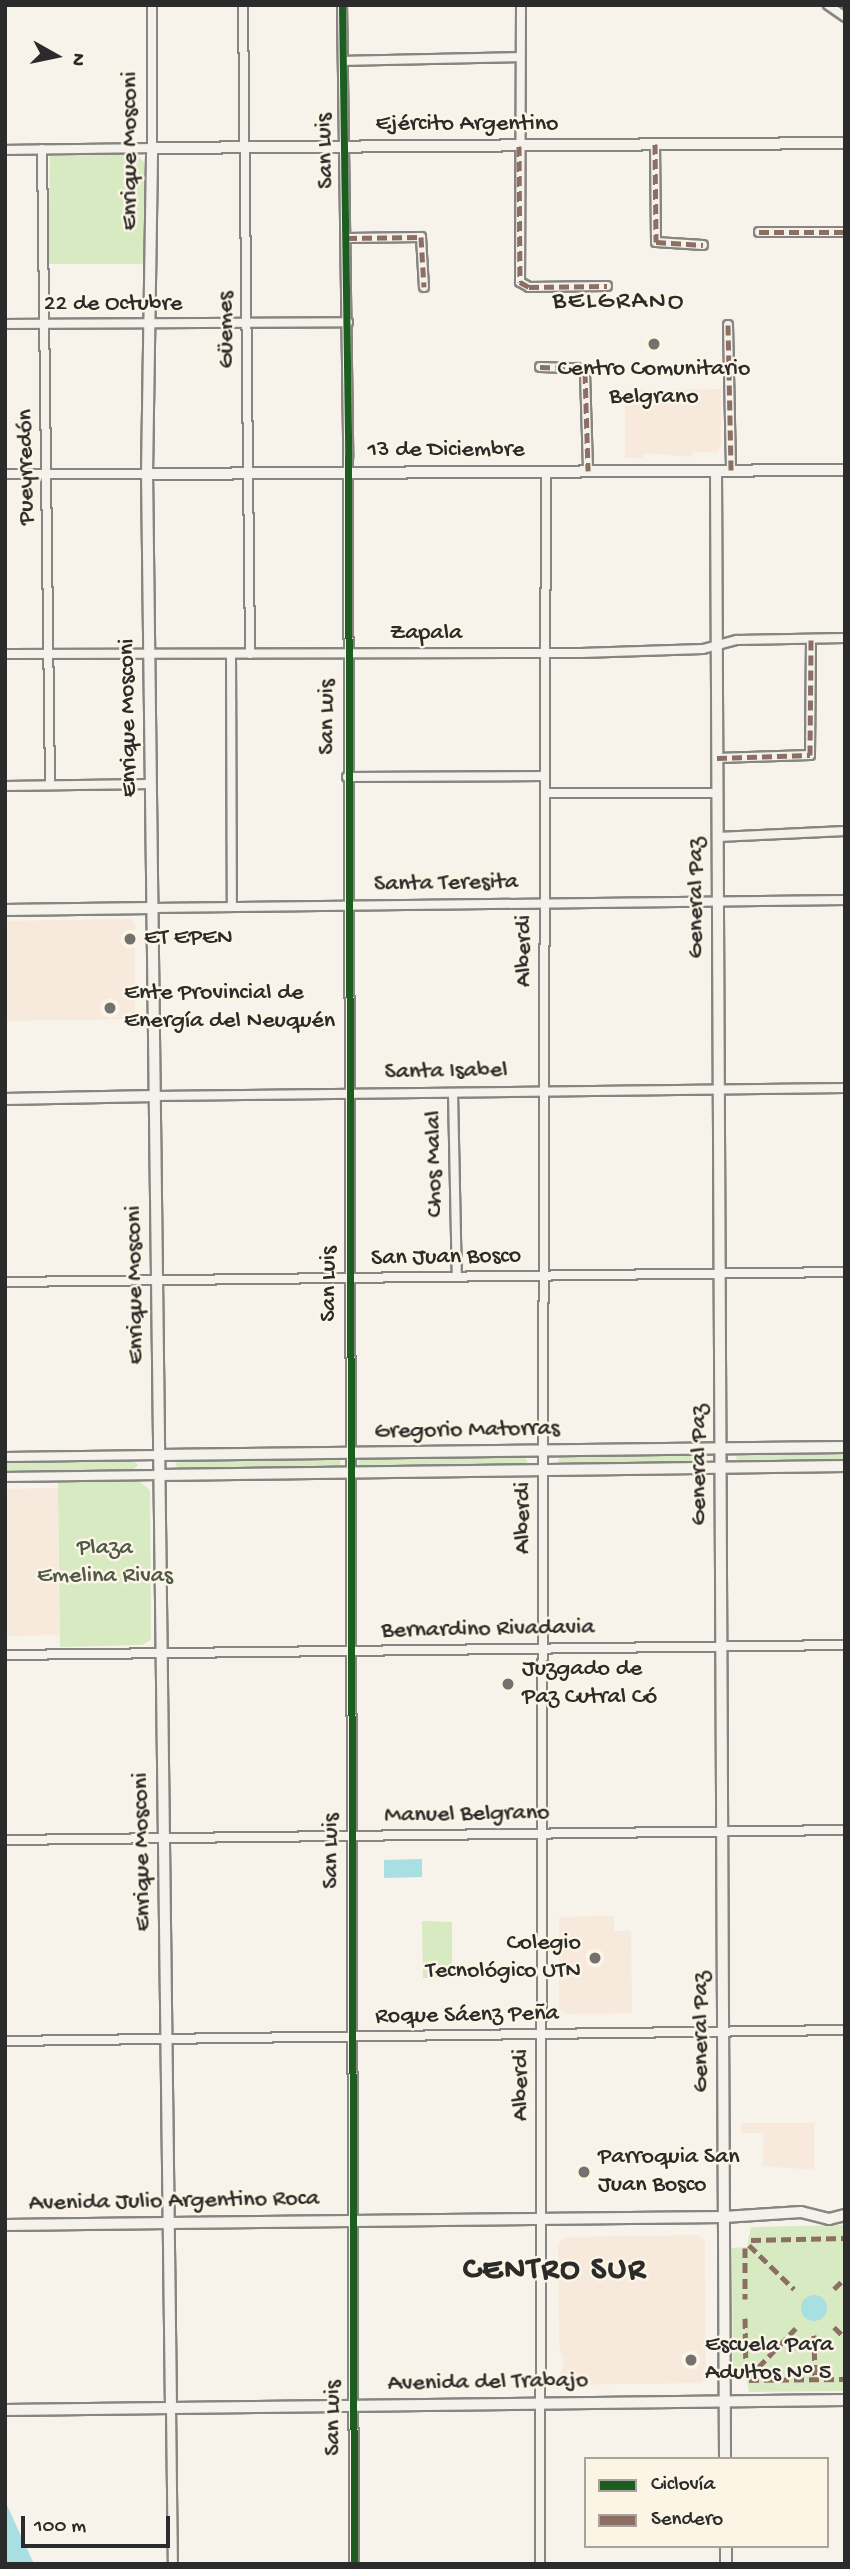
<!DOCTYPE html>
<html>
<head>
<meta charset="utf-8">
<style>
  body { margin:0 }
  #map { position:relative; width:850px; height:2569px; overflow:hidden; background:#f7f3ea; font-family:"Gochi Hand",sans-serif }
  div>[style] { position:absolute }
  .built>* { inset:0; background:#f7e9dc }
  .green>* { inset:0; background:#d7eac1 }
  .water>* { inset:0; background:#a8dfe3 }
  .round { border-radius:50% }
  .roads { filter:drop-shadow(2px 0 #878581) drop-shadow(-2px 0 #878581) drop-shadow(0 2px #878581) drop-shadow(0 -2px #878581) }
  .minor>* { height:8px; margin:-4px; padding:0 4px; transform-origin:4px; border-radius:4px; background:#f5f2ec }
  .tertiary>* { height:10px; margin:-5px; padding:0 5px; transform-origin:5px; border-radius:5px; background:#f5f2ec }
  .secondary>* { height:10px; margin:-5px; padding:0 5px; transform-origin:5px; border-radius:5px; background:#f5f2ec }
  .quiet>* { height:5px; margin-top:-2.5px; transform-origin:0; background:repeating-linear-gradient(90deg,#8d6e63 0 10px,transparent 0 15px) }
  .cycleway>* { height:7px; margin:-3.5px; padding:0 3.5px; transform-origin:3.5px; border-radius:3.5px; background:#1b5e20 }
  .dots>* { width:19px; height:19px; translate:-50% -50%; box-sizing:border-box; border:4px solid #fcf5e5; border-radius:50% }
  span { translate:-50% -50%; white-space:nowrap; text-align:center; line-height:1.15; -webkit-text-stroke:5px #fcf5e5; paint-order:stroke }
  .street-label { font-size:24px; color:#2b2b2b }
  .poi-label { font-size:24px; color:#2b2b2b }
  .left { translate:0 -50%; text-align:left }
  .right { translate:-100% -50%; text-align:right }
  .park-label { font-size:24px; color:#4f5948 }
  .neighbourhood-label { font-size:26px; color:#2b2b2b; letter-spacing:2px }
  .district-label { font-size:32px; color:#2b2b2b; font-weight:700; letter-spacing:2px }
  .frame { position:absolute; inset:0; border:7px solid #2b2b2b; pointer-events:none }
  .legend { position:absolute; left:584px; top:2457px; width:245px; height:91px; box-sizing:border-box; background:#fcf5e5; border:2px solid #a8a49b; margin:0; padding:9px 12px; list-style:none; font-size:21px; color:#2b2b2b }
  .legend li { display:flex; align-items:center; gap:14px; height:35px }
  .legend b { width:35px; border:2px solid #a8a49b }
  .north { position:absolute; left:21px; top:21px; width:70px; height:70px; -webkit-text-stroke:5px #fcf5e5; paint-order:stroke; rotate:99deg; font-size:19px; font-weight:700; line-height:28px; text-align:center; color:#2b2b2b }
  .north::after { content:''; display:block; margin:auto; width:24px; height:32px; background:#2b2b2b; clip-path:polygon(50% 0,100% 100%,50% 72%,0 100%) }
  .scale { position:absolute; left:21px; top:2516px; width:149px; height:32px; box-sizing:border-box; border:4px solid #2b2b2b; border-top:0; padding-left:9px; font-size:21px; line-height:24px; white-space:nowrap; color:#2b2b2b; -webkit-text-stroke:5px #fcf5e5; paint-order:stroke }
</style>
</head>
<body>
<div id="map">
  <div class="built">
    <div style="clip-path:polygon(721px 389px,721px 447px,717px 452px,693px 452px,692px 457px,644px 453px,643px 458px,625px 458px,625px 390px)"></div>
    <div style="clip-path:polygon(130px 919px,135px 924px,135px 1019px,5px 1021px,5px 921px)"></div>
    <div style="clip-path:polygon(58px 1488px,59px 1635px,5px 1636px,5px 1489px)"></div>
    <div style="clip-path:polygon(614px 1916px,614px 1931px,631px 1931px,632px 2013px,565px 2014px,559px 2009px,559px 1917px)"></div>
    <div style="clip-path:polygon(741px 2123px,814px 2123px,814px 2170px,763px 2166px,763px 2133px,741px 2133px)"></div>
    <div style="clip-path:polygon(699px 2235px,705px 2241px,706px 2377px,700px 2383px,565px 2385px,559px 2380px,564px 2361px,559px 2345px,558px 2244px,566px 2237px)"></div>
  </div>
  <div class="green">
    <div style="clip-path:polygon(134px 152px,144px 162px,144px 264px,48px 264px,50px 156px)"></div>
    <div style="clip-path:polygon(845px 1451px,845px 1462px,739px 1463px,736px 1458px,738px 1453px)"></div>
    <div style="clip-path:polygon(698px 1454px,701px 1463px,562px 1466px,558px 1461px,562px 1455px)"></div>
    <div style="clip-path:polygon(522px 1456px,528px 1461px,524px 1466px,361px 1468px,358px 1462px,361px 1458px)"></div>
    <div style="clip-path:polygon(340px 1458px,341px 1468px,179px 1470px,175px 1464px,180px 1460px)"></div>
    <div style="clip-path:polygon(132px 1460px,138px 1465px,132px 1471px,5px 1472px,5px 1462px)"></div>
    <div style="clip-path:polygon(139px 1481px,150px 1490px,151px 1640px,142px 1645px,60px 1647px,58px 1482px)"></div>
    <div style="clip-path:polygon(422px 1921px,452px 1922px,452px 1978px,423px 1978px)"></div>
    <div style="clip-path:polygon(845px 2225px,845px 2391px,749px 2392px,746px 2376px,733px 2376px,732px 2248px,747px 2247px,751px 2227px)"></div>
  </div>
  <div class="water">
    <div style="clip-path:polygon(422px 1859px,422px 1877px,384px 1878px,384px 1860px)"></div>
    <div class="round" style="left:801px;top:2295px;width:26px;height:26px"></div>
    <div style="clip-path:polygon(5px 2501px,34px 2564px,5px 2564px)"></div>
  </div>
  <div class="roads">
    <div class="minor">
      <div style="left:243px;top:5px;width:649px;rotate:89.38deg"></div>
      <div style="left:342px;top:5px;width:451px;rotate:89.2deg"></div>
      <div style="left:348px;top:456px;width:2108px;rotate:89.84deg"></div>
      <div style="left:521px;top:5px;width:277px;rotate:90.2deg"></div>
      <div style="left:520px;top:282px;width:10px;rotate:29deg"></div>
      <div style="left:529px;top:287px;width:78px;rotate:-0.7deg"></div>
      <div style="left:828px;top:5px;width:21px;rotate:35deg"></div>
      <div style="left:343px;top:61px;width:177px;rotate:-1.3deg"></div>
      <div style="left:655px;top:144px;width:98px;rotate:89.4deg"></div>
      <div style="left:656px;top:242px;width:47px;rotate:3.7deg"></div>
      <div style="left:42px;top:149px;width:636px;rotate:89.28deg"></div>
      <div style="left:5px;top:150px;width:147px;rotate:-0.8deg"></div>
      <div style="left:152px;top:148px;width:143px;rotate:-90deg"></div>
      <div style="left:759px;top:232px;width:86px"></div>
      <div style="left:347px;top:238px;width:74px;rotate:-0.8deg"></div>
      <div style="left:421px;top:237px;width:50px;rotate:86.6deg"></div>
      <div style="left:5px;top:324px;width:343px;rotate:-0.3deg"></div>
      <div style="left:728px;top:325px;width:145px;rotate:88.8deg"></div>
      <div style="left:540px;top:367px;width:37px;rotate:2deg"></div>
      <div style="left:577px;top:368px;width:9px;rotate:32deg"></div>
      <div style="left:585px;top:373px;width:98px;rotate:88.2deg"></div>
      <div style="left:5px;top:474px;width:142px"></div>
      <div style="left:5px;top:654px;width:576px;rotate:-0.1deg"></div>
      <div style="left:581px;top:653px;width:122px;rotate:-1.9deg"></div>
      <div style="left:703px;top:649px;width:35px;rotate:-15deg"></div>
      <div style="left:737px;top:640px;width:108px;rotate:-1.1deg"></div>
      <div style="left:231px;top:654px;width:253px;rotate:89.8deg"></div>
      <div style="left:717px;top:758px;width:93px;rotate:-1.8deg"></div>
      <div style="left:810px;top:755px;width:116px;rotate:-89.5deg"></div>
      <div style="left:347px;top:777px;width:198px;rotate:-0.3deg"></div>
      <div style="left:5px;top:786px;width:146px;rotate:-0.8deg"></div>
      <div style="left:545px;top:793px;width:173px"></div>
      <div style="left:718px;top:837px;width:127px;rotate:-2.7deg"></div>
      <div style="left:152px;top:908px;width:693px;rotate:-0.66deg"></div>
      <div style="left:453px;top:1093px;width:184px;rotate:88.8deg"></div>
      <div style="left:155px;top:1096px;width:690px;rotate:-0.66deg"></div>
      <div style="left:5px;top:1282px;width:840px;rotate:-0.68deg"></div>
      <div style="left:5px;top:1457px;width:154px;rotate:-0.7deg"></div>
      <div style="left:5px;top:1477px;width:154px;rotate:-0.7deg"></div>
      <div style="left:5px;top:1655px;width:840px;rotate:-0.68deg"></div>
      <div style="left:5px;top:1840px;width:840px;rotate:-0.68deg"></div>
      <div style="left:5px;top:2041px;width:840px;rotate:-0.75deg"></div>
      <div style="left:171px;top:2408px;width:156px;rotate:89.3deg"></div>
      <div style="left:540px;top:2564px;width:2093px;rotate:-89.84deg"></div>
    </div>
    <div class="tertiary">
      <div style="left:716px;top:471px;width:1988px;rotate:89.74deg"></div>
      <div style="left:147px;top:474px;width:698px;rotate:-0.33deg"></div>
      <div style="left:169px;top:2223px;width:555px;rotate:-0.62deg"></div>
      <div style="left:724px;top:2217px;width:77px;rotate:-3.7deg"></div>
      <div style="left:801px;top:2212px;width:29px;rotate:14deg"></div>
      <div style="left:829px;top:2219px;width:16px;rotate:-14deg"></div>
      <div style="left:171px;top:2408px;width:674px;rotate:-0.68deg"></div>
      <div style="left:726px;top:2546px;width:18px;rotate:90deg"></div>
    </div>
    <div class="secondary">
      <div style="left:5px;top:910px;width:147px;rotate:-0.8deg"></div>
      <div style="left:5px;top:1099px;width:150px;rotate:-1.1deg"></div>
      <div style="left:159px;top:1455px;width:686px;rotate:-0.67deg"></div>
      <div style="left:159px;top:1475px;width:686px;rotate:-0.75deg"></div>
      <div style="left:5px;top:2225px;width:164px;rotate:-0.7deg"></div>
      <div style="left:5px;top:2410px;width:166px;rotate:-0.7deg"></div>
      <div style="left:171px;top:2408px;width:1934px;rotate:-90.71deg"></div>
      <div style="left:147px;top:474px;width:326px;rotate:-89.1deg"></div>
      <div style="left:152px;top:148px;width:693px;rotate:-0.41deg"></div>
    </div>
  </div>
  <div class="quiet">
    <div style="left:655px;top:144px;width:98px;rotate:89.4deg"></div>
    <div style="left:656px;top:242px;width:47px;rotate:3.7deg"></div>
    <div style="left:519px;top:146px;width:136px;rotate:89.6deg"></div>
    <div style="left:520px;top:282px;width:10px;rotate:29deg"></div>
    <div style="left:529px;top:287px;width:78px;rotate:-0.7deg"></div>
    <div style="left:759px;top:232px;width:86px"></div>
    <div style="left:347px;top:238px;width:74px;rotate:-0.8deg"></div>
    <div style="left:421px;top:237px;width:50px;rotate:86.6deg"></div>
    <div style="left:728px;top:325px;width:145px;rotate:88.8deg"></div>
    <div style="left:540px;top:367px;width:37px;rotate:2deg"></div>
    <div style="left:577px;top:368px;width:9px;rotate:32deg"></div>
    <div style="left:585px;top:373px;width:98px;rotate:88.2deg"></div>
    <div style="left:717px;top:758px;width:93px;rotate:-1.8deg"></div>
    <div style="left:810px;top:755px;width:116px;rotate:-89.5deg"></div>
    <div style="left:751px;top:2240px;width:94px;rotate:-1.2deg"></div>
    <div style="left:749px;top:2245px;width:63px;rotate:44.4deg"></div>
    <div style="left:745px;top:2248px;width:51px;rotate:90deg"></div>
    <div style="left:834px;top:2289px;width:16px;rotate:-45deg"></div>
    <div style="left:745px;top:2318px;width:58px;rotate:89deg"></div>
    <div style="left:834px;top:2327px;width:16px;rotate:45deg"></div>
    <div style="left:814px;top:2335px;width:44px;rotate:88.7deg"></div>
    <div style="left:748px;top:2378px;width:69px;rotate:-46.2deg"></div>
    <div style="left:749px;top:2380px;width:96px;rotate:-0.6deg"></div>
  </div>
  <div class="cycleway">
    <div style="left:342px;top:5px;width:451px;rotate:89.2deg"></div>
    <div style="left:348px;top:456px;width:2108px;rotate:89.84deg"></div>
  </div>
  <div class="dots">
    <div style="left:654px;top:344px;background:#72716e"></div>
    <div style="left:130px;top:939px;background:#72716e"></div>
    <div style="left:110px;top:1008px;background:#72716e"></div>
    <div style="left:508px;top:1684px;background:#72716e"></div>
    <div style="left:595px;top:1958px;background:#72716e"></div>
    <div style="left:584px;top:2172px;background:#72716e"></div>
    <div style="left:691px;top:2360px;background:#72716e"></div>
  </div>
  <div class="street-label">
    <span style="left:467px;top:125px">Ejército Argentino</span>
    <span style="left:131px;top:151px;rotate:-90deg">Enrique Mosconi</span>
    <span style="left:326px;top:151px;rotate:-92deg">San Luis</span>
    <span style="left:113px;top:305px">22 de Octubre</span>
    <span style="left:227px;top:330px;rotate:-91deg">Güemes</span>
    <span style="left:446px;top:451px">13 de Diciembre</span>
    <span style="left:27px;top:467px;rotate:-91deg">Pueyrredón</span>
    <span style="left:426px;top:634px">Zapala</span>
    <span style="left:328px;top:717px;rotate:-90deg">San Luis</span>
    <span style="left:129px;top:718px;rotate:-91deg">Enrique Mosconi</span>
    <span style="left:446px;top:884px;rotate:-1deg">Santa Teresita</span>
    <span style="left:697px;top:898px;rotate:-90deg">General Paz</span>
    <span style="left:525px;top:951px;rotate:-90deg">Alberdi</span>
    <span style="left:446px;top:1072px;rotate:-1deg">Santa Isabel</span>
    <span style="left:435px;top:1164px;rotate:-91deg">Chos Malal</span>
    <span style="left:446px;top:1258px;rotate:-1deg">San Juan Bosco</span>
    <span style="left:330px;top:1284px;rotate:-90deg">San Luis</span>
    <span style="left:136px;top:1285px;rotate:-91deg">Enrique Mosconi</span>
    <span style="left:467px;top:1431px;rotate:-1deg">Gregorio Matorras</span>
    <span style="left:700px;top:1465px;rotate:-90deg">General Paz</span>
    <span style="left:524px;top:1518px;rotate:-90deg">Alberdi</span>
    <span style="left:488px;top:1630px;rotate:-1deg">Bernardino Rivadavia</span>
    <span style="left:467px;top:1815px;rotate:-1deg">Manuel Belgrano</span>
    <span style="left:332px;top:1851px;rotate:-90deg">San Luis</span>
    <span style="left:143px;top:1852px;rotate:-91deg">Enrique Mosconi</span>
    <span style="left:467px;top:2016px;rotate:-1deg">Roque Sáenz Peña</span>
    <span style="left:702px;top:2032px;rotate:-90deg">General Paz</span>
    <span style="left:522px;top:2085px;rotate:-90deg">Alberdi</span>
    <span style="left:174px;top:2202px;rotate:-1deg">Avenida Julio Argentino Roca</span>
    <span style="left:488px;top:2383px;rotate:-1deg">Avenida del Trabajo</span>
    <span style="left:334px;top:2418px;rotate:-90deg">San Luis</span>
  </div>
  <div class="poi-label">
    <span style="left:654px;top:384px">Centro Comunitario<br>Belgrano</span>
    <span class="left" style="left:144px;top:939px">ET EPEN</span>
    <span class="left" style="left:124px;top:1008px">Ente Provincial de<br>Energía del Neuquén</span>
    <span class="left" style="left:522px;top:1684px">Juzgado de<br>Paz Cutral Có</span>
    <span class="right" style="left:581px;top:1958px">Colegio<br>Tecnológico UTN</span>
    <span class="left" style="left:598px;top:2172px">Parroquia San<br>Juan Bosco</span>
    <span class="left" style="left:705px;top:2360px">Escuela Para<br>Adultos N° 5</span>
  </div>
  <div class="park-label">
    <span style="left:105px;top:1563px">Plaza<br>Emelina Rivas</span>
  </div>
  <div class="neighbourhood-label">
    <span style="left:619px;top:303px">BELGRANO</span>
  </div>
  <div class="district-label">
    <span style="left:555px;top:2271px">CENTRO SUR</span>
  </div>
  <div class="frame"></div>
  <ul class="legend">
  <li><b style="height:9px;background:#1b5e20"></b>Ciclovía</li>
  <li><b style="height:9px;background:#8d6e63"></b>Sendero</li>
  </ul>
  <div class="north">N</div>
  <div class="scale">100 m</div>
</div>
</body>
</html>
